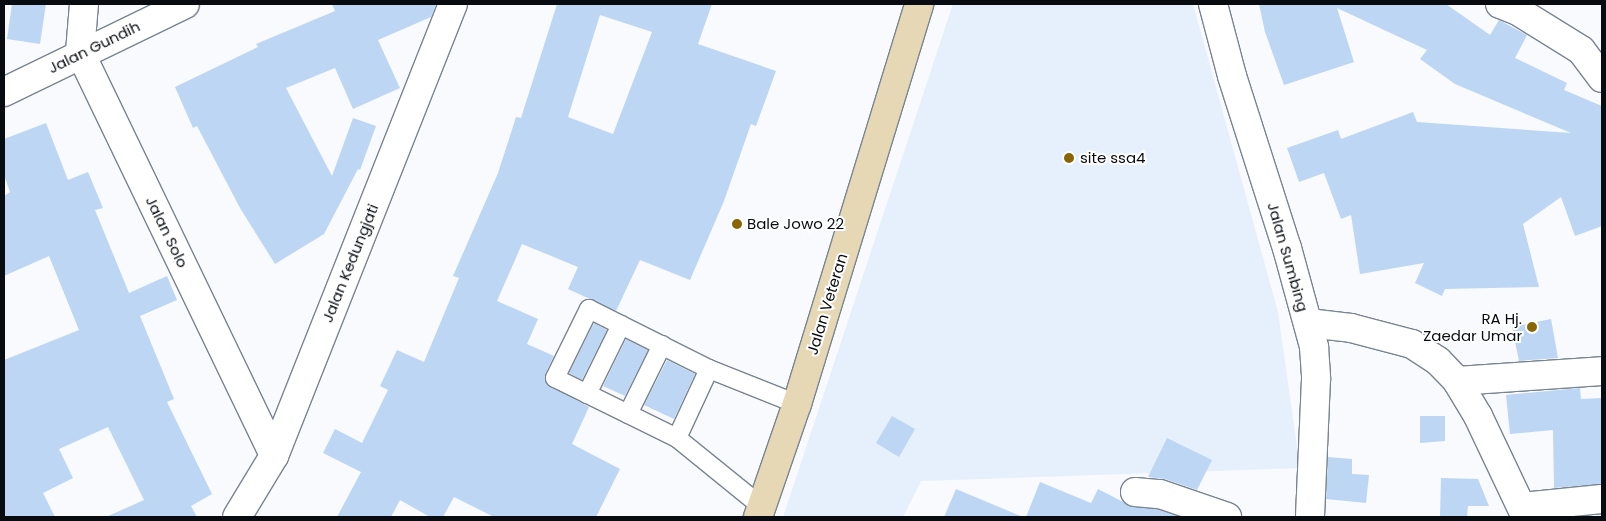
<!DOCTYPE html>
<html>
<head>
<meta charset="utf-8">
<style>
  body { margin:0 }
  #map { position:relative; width:1606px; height:521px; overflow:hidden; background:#f8fafd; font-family:Poppins,sans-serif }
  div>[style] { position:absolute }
  .built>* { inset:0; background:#e5f0fc }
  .building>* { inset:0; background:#bcd6f4 }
  .roads { filter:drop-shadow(1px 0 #798491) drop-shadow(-1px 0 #798491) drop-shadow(0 1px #798491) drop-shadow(0 -1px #798491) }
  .service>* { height:18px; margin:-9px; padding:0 9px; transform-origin:9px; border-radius:9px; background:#fff }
  .minor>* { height:28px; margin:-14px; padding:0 14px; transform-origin:14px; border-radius:14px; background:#fff }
  .tertiary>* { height:28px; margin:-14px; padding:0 14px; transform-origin:14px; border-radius:14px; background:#fff }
  .secondary>* { height:28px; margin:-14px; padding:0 14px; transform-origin:14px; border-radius:14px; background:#e6d8b4 }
  .dots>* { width:14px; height:14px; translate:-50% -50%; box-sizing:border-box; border:2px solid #fff; border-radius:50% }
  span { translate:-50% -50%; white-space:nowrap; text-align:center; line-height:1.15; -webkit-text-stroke:4px #fff; paint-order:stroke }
  .street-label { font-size:15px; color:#080c11 }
  .poi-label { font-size:15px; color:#080c11 }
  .left { translate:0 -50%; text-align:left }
  .right { translate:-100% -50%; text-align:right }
  .frame { position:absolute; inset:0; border:5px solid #080c11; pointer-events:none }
</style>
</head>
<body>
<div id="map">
  <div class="built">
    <div style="clip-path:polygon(953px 4px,1193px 4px,1278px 312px,1300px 468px,921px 481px,903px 517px,783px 517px)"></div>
  </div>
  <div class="building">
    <div style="clip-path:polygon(12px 4px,46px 4px,40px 44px,7px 39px)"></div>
    <div style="clip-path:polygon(332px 4px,436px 4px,431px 17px,378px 40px,400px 88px,353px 109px,335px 68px,286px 88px,332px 176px,353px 118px,376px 126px,360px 170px,358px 169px,324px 234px,275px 264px,240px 208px,197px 126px,193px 128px,175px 87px,258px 47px,256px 44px,335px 11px)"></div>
    <div style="clip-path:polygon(evenodd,557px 4px,712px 4px,698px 44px,776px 71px,756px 126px,751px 124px,724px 201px,690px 280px,640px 260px,616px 311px,568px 289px,578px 267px,522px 244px,497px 301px,538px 319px,527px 344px,554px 356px,545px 374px,546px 383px,589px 407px,572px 444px,620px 469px,596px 517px,494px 517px,454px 497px,443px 517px,430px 517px,400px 500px,391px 517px,337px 517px,361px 472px,323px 453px,335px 429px,362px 443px,388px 390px,380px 386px,397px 350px,424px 362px,459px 278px,453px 276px,498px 173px,516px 117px,521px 118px,557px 4px,600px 15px,652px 32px,613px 134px,568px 117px,600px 15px)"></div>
    <div style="clip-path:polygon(1259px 4px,1446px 4px,1490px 35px,1499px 20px,1527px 35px,1515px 58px,1567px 83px,1564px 90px,1602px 106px,1602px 226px,1575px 236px,1561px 197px,1523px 224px,1539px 287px,1445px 289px,1442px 296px,1415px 283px,1424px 263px,1360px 274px,1351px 215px,1341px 219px,1324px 173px,1299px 182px,1287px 148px,1338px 130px,1341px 139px,1413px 112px,1417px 122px,1571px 133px,1455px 84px,1420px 59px,1427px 50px,1337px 8px,1354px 62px,1284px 85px,1265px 32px)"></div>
    <div style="clip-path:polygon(46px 123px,68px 180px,88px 172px,103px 208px,95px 210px,129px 293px,167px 276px,177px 300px,140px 316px,174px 399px,167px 402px,212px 494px,191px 506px,197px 517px,106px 517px,144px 500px,108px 427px,59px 449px,73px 478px,43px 493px,55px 517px,4px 517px,4px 360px,79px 330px,49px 256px,4px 276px,4px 196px,10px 192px,4px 175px,4px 139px)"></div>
    <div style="clip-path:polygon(1551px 319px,1558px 358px,1519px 361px,1512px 327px)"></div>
    <div style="clip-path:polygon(594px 323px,607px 330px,582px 380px,569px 373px)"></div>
    <div style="clip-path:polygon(626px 339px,648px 350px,625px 396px,603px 386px)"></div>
    <div style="clip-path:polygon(667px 360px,695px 374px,674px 419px,644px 405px)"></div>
    <div style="clip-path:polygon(1580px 388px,1581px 399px,1602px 398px,1602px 484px,1554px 488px,1553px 430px,1510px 434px,1506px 395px)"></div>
    <div style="clip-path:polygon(892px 416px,915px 429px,899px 457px,876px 443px)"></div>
    <div style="clip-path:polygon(1420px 416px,1445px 416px,1445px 441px,1420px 443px)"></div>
    <div style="clip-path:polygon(1167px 438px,1212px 460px,1197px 490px,1165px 479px,1148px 477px)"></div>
    <div style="clip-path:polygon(1328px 457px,1352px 459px,1352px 474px,1369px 475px,1366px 503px,1326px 499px)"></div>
    <div style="clip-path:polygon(1441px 478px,1478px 479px,1489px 506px,1468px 506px,1467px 517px,1440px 517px)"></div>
    <div style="clip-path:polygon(1040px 482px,1091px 503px,1098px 489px,1133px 507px,1157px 509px,1180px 517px,1026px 517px)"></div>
    <div style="clip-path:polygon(956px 489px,1023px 517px,944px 517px)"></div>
  </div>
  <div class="roads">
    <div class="service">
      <div style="left:587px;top:394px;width:77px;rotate:-63.8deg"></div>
      <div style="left:628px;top:414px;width:77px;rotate:-63.8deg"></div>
      <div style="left:677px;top:438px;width:76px;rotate:-65.1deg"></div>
      <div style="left:761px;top:506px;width:108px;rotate:-141deg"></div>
      <div style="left:677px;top:438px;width:136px;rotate:-153.8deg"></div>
      <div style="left:555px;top:378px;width:77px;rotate:-63.8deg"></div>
      <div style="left:589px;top:309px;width:134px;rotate:26.6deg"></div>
      <div style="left:709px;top:369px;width:95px;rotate:21.7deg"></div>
    </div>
    <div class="minor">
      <div style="left:84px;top:4px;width:48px;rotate:94.8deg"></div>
      <div style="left:80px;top:52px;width:448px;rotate:64.3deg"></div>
      <div style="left:1500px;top:4px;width:19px;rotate:21deg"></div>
      <div style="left:1518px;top:11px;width:74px;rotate:31.8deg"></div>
      <div style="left:1581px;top:50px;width:35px;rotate:53deg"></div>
      <div style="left:4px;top:92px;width:201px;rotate:-25.9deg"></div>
      <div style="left:1308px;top:323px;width:43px;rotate:6.6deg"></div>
      <div style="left:1351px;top:328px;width:63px;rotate:14.7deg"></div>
      <div style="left:1412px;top:344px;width:31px;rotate:33deg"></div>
      <div style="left:1438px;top:361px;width:28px;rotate:46deg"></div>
      <div style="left:1457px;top:381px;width:41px;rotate:59deg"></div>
      <div style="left:1478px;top:416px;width:112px;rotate:64.6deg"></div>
      <div style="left:1457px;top:381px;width:145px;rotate:-3.9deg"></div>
      <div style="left:1135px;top:492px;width:25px;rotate:5deg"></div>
      <div style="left:1160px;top:494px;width:71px;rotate:18.9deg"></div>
      <div style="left:1522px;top:507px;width:80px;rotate:-5.7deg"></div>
      <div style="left:237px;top:517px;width:71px;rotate:-58.8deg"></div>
      <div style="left:274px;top:456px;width:486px;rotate:-68.4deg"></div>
    </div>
    <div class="tertiary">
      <div style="left:1213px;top:4px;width:74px;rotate:75.2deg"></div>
      <div style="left:1232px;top:76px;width:181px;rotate:72.3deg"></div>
      <div style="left:1287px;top:248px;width:103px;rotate:74.7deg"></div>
      <div style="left:1314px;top:347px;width:32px;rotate:86deg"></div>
      <div style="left:1316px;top:379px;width:138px;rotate:92.5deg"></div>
    </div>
    <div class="secondary">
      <div style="left:758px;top:517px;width:120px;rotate:-71deg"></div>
      <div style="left:797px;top:404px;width:418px;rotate:-73deg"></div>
    </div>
  </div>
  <div class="dots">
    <div style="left:1069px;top:158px;background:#896503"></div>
    <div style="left:737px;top:224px;background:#896503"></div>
    <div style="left:1532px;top:327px;background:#896503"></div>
  </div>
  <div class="street-label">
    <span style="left:94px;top:47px;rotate:-26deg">Jalan Gundih</span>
    <span style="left:167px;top:232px;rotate:64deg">Jalan Solo</span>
    <span style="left:1288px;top:257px;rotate:74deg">Jalan Sumbing</span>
    <span style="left:350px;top:263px;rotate:-68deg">Jalan Kedungjati</span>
    <span style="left:827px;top:304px;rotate:-73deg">Jalan Veteran</span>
  </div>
  <div class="poi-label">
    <span class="left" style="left:1080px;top:158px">site ssa4</span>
    <span class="left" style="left:747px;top:224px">Bale Jowo 22</span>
    <span class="right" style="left:1522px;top:327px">RA Hj.<br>Zaedar Umar</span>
  </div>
  <div class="frame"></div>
</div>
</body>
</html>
